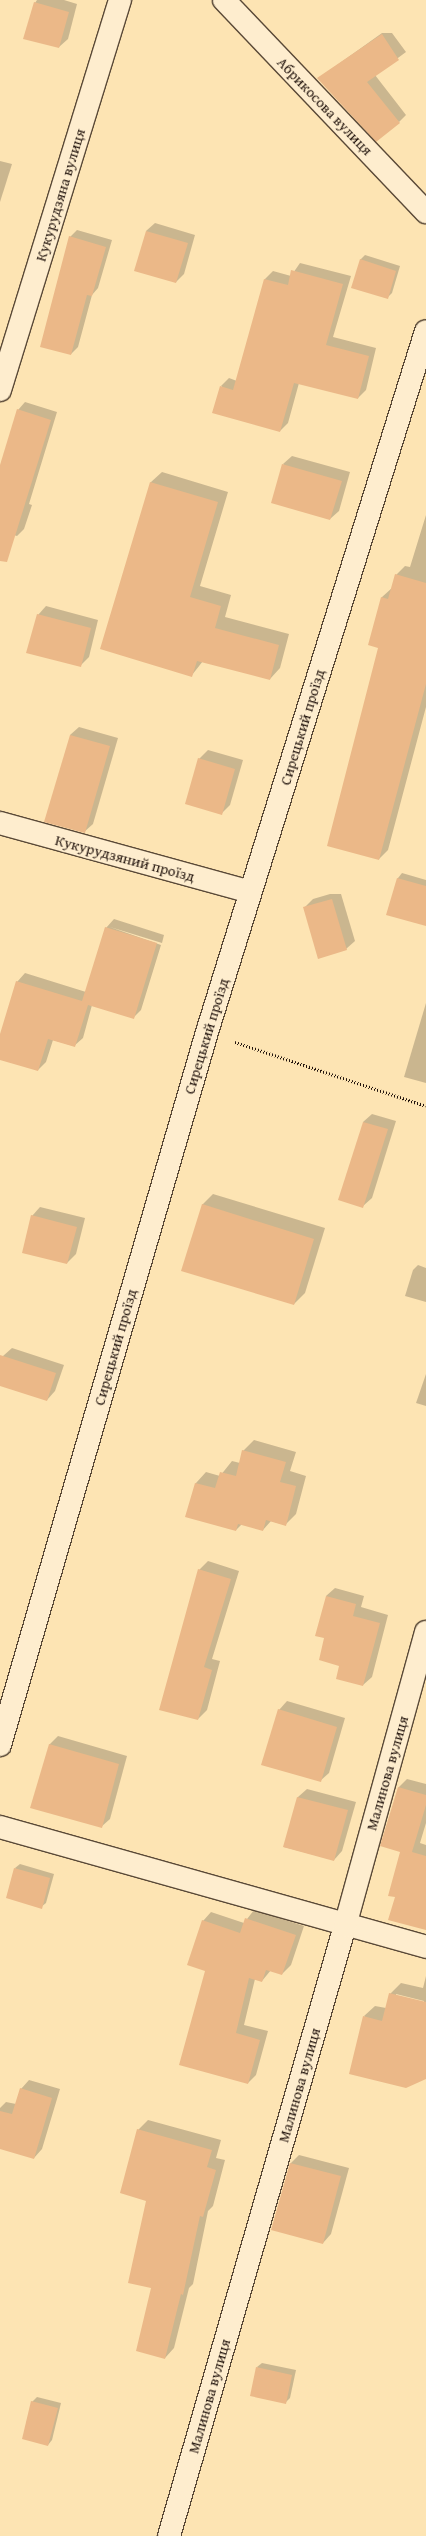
<!DOCTYPE html>
<html>
<head>
<meta charset="utf-8">
<style>
  body { margin:0 }
  #map { position:relative; width:426px; height:2536px; overflow:hidden; background:#fde4b3; font-family:"Gentium Book Plus",serif }
  div>[style] { position:absolute }
  .shadow>* { inset:0; background:#0003 }
  .building>* { inset:0; background:#ebb888 }
  .path>* { height:2.5px; margin-top:-1.25px; transform-origin:0; background:repeating-linear-gradient(90deg,#23150e 0 1px,transparent 0 3px) }
  .roads { filter:drop-shadow(1px 0 #5a4937) drop-shadow(-1px 0 #5a4937) drop-shadow(0 1px #5a4937) drop-shadow(0 -1px #5a4937) }
  .minor>* { height:22px; margin:-11px; padding:0 11px; transform-origin:11px; border-radius:11px; background:#feedce }
  span { translate:-50% -50%; white-space:nowrap; text-align:center; line-height:1.15; -webkit-text-stroke:3px #feedce; paint-order:stroke }
  .street-label { font-size:15px; color:#23150e }
</style>
</head>
<body>
<div id="map">
  <div class="shadow">
    <div style="clip-path:polygon(37px 0,64px 0,77px 4px,68px 39px,59px 47px,35px 3px)"></div>
    <div style="clip-path:polygon(382px 33px,392px 33px,406px 52px,375px 75px,406px 115px,399px 122px,319px 78px)"></div>
    <div style="clip-path:polygon(0 161px,12px 164px,0 202px)"></div>
    <div style="clip-path:polygon(155px 223px,195px 235px,184px 274px,176px 282px,146px 231px)"></div>
    <div style="clip-path:polygon(77px 230px,112px 240px,98px 288px,92px 295px,78px 347px,71px 354px,70px 237px)"></div>
    <div style="clip-path:polygon(365px 255px,400px 266px,392px 293px,387px 298px,360px 260px)"></div>
    <div style="clip-path:polygon(300px 263px,351px 276px,333px 337px,376px 348px,366px 390px,358px 398px,299px 383px,288px 423px,280px 431px,221px 386px,229px 378px,237px 381px,265px 279px,273px 271px,291px 276px)"></div>
    <div style="clip-path:polygon(25px 402px,57px 412px,29px 504px,32px 505px,24px 529px,17px 536px,0 531px,0 484px,18px 410px)"></div>
    <div style="clip-path:polygon(292px 456px,350px 472px,339px 511px,330px 519px,283px 464px)"></div>
    <div style="clip-path:polygon(162px 472px,228px 492px,200px 586px,231px 595px,225px 617px,289px 634px,280px 668px,270px 679px,203px 661px,192px 675px,102px 648px,151px 482px)"></div>
    <div style="clip-path:polygon(426px 515px,426px 707px,388px 850px,379px 859px,382px 597px,392px 588px,396px 575px,405px 566px,410px 567px)"></div>
    <div style="clip-path:polygon(46px 606px,98px 620px,89px 657px,80px 666px,38px 615px)"></div>
    <div style="clip-path:polygon(79px 727px,118px 738px,93px 824px,84px 832px,70px 735px)"></div>
    <div style="clip-path:polygon(208px 750px,243px 760px,230px 805px,221px 814px,199px 759px)"></div>
    <div style="clip-path:polygon(402px 873px,426px 880px,426px 906px,387px 914px,398px 878px)"></div>
    <div style="clip-path:polygon(330px 894px,341px 894px,355px 941px,346px 949px,304px 908px,313px 899px)"></div>
    <div style="clip-path:polygon(114px 919px,164px 935px,162px 943px,110px 927px,161px 945px,141px 1010px,133px 1018px,92px 1005px,83px 1038px,74px 1046px,53px 1040px,46px 1062px,38px 1070px,0 1059px,0 1037px,17px 982px,25px 973px,86px 992px,106px 928px)"></div>
    <div style="clip-path:polygon(426px 1003px,426px 1083px,404px 1077px)"></div>
    <div style="clip-path:polygon(372px 1114px,396px 1121px,372px 1198px,363px 1206px,363px 1122px)"></div>
    <div style="clip-path:polygon(213px 1194px,325px 1228px,305px 1293px,294px 1304px,202px 1205px)"></div>
    <div style="clip-path:polygon(40px 1207px,85px 1218px,76px 1254px,67px 1263px,32px 1216px)"></div>
    <div style="clip-path:polygon(418px 1265px,426px 1268px,426px 1302px,405px 1296px,413px 1270px)"></div>
    <div style="clip-path:polygon(12px 1348px,64px 1365px,55px 1391px,47px 1400px,0 1385px,3px 1356px)"></div>
    <div style="clip-path:polygon(426px 1374px,426px 1406px,416px 1403px)"></div>
    <div style="clip-path:polygon(254px 1440px,296px 1452px,290px 1471px,306px 1476px,296px 1514px,285px 1525px,271px 1521px,263px 1530px,242px 1524px,236px 1530px,187px 1516px,196px 1483px,206px 1472px,220px 1476px,232px 1461px,240px 1463px,243px 1451px)"></div>
    <div style="clip-path:polygon(208px 1561px,239px 1571px,212px 1659px,220px 1661px,207px 1710px,198px 1719px,199px 1570px)"></div>
    <div style="clip-path:polygon(335px 1588px,364px 1596px,361px 1607px,388px 1615px,372px 1677px,363px 1685px,340px 1665px,326px 1596px)"></div>
    <div style="clip-path:polygon(287px 1701px,345px 1718px,329px 1773px,320px 1781px,279px 1710px)"></div>
    <div style="clip-path:polygon(58px 1736px,127px 1756px,110px 1819px,101px 1827px,49px 1745px)"></div>
    <div style="clip-path:polygon(407px 1779px,426px 1784px,426px 1823px,420px 1843px,426px 1845px,426px 1929px,396px 1897px,401px 1851px,399px 1787px)"></div>
    <div style="clip-path:polygon(307px 1789px,356px 1802px,342px 1851px,334px 1860px,284px 1847px,298px 1797px)"></div>
    <div style="clip-path:polygon(20px 1864px,54px 1874px,46px 1903px,41px 1907px,15px 1868px)"></div>
    <div style="clip-path:polygon(254px 1910px,304px 1926px,291px 1965px,282px 1974px,271px 1970px,262px 1981px,255px 1979px,244px 2025px,268px 2031px,256px 2075px,248px 2083px,206px 1970px,203px 1921px,211px 1912px,244px 1923px)"></div>
    <div style="clip-path:polygon(evenodd,426px 1976px,426px 2078px,364px 2016px,375px 2006px,386px 2008px,390px 1994px,401px 1983px,423px 1988px,426px 1976px,396px 1994px,424px 2001px,424px 2003px,396px 1996px,396px 1994px)"></div>
    <div style="clip-path:polygon(29px 2080px,60px 2089px,42px 2149px,34px 2158px,0 2148px,0 2108px,6px 2102px,16px 2104px,21px 2089px)"></div>
    <div style="clip-path:polygon(148px 2120px,221px 2140px,216px 2158px,225px 2160px,213px 2206px,208px 2211px,193px 2284px,189px 2288px,174px 2348px,165px 2358px,152px 2287px,147px 2200px,138px 2130px)"></div>
    <div style="clip-path:polygon(299px 2155px,349px 2168px,331px 2234px,323px 2243px,273px 2229px,291px 2163px)"></div>
    <div style="clip-path:polygon(262px 2363px,296px 2370px,290px 2398px,285px 2403px,257px 2367px)"></div>
    <div style="clip-path:polygon(37px 2397px,61px 2403px,52px 2440px,48px 2445px,32px 2402px)"></div>
  </div>
  <div class="building">
    <div style="clip-path:polygon(34px 2px,69px 12px,59px 48px,23px 39px)"></div>
    <div style="clip-path:polygon(382px 34px,399px 60px,367px 82px,400px 123px,376px 142px,317px 78px)"></div>
    <div style="clip-path:polygon(146px 231px,188px 243px,176px 283px,134px 271px)"></div>
    <div style="clip-path:polygon(69px 236px,106px 247px,92px 296px,87px 295px,71px 355px,40px 347px)"></div>
    <div style="clip-path:polygon(360px 259px,396px 271px,388px 299px,351px 288px)"></div>
    <div style="clip-path:polygon(291px 270px,343px 284px,326px 345px,369px 356px,358px 399px,294px 383px,280px 432px,212px 413px,220px 386px,233px 390px,264px 279px,288px 285px)"></div>
    <div style="clip-path:polygon(17px 409px,51px 420px,7px 562px,0 561px,0 465px)"></div>
    <div style="clip-path:polygon(282px 464px,342px 481px,330px 520px,271px 503px)"></div>
    <div style="clip-path:polygon(150px 482px,218px 502px,190px 597px,221px 606px,215px 628px,279px 645px,270px 680px,197px 661px,192px 677px,100px 649px)"></div>
    <div style="clip-path:polygon(395px 574px,426px 583px,426px 684px,379px 860px,327px 846px,378px 648px,368px 645px,381px 597px,388px 599px)"></div>
    <div style="clip-path:polygon(37px 614px,91px 628px,81px 667px,26px 653px)"></div>
    <div style="clip-path:polygon(70px 735px,110px 746px,85px 833px,44px 822px)"></div>
    <div style="clip-path:polygon(198px 758px,235px 769px,222px 815px,185px 804px)"></div>
    <div style="clip-path:polygon(397px 878px,426px 886px,426px 926px,386px 915px)"></div>
    <div style="clip-path:polygon(332px 899px,347px 950px,318px 959px,303px 907px)"></div>
    <div style="clip-path:polygon(105px 927px,157px 943px,134px 1019px,88px 1005px,75px 1047px,48px 1039px,38px 1071px,0 1060px,0 1034px,16px 981px,82px 1001px)"></div>
    <div style="clip-path:polygon(363px 1122px,388px 1129px,363px 1208px,338px 1200px)"></div>
    <div style="clip-path:polygon(202px 1204px,314px 1239px,294px 1305px,181px 1271px)"></div>
    <div style="clip-path:polygon(31px 1215px,77px 1227px,67px 1264px,22px 1253px)"></div>
    <div style="clip-path:polygon(0 1355px,56px 1373px,47px 1401px,0 1386px)"></div>
    <div style="clip-path:polygon(242px 1450px,286px 1462px,280px 1482px,296px 1486px,286px 1526px,266px 1520px,263px 1531px,238px 1524px,236px 1531px,185px 1517px,195px 1483px,215px 1488px,220px 1472px,236px 1476px)"></div>
    <div style="clip-path:polygon(198px 1569px,231px 1579px,204px 1667px,212px 1670px,198px 1720px,159px 1710px)"></div>
    <div style="clip-path:polygon(326px 1596px,356px 1604px,353px 1616px,380px 1623px,363px 1686px,336px 1679px,339px 1666px,319px 1660px,324px 1638px,315px 1636px)"></div>
    <div style="clip-path:polygon(278px 1709px,337px 1727px,321px 1782px,261px 1765px)"></div>
    <div style="clip-path:polygon(49px 1744px,119px 1764px,102px 1828px,30px 1808px)"></div>
    <div style="clip-path:polygon(398px 1787px,426px 1795px,426px 1805px,412px 1852px,426px 1856px,426px 1930px,388px 1920px,395px 1897px,388px 1896px,400px 1852px,380px 1846px)"></div>
    <div style="clip-path:polygon(297px 1797px,348px 1810px,334px 1861px,283px 1847px)"></div>
    <div style="clip-path:polygon(14px 1868px,50px 1878px,42px 1909px,6px 1898px)"></div>
    <div style="clip-path:polygon(245px 1918px,296px 1935px,282px 1975px,266px 1970px,262px 1982px,249px 1978px,236px 2033px,260px 2040px,248px 2084px,179px 2065px,205px 1971px,187px 1965px,202px 1920px,240px 1933px)"></div>
    <div style="clip-path:polygon(389px 1993px,426px 2002px,426px 2079px,406px 2088px,349px 2074px,363px 2016px,382px 2021px)"></div>
    <div style="clip-path:polygon(20px 2088px,52px 2098px,34px 2159px,0 2149px,0 2111px,12px 2114px)"></div>
    <div style="clip-path:polygon(137px 2129px,212px 2150px,207px 2167px,216px 2170px,203px 2217px,200px 2216px,183px 2295px,181px 2294px,165px 2359px,136px 2351px,151px 2288px,128px 2283px,146px 2201px,120px 2193px)"></div>
    <div style="clip-path:polygon(290px 2163px,341px 2176px,323px 2244px,271px 2230px)"></div>
    <div style="clip-path:polygon(256px 2367px,292px 2375px,286px 2404px,250px 2396px)"></div>
    <div style="clip-path:polygon(31px 2401px,58px 2408px,48px 2446px,22px 2439px)"></div>
  </div>
  <div class="path">
    <div style="left:235px;top:1042px;width:201px;rotate:18.5deg"></div>
  </div>
  <div class="roads">
    <div class="minor">
      <div style="left:224px;top:0;width:293px;rotate:46.4deg"></div>
      <div style="left:0;top:390px;width:408px;rotate:-72.9deg"></div>
      <div style="left:0;top:823px;width:259px;rotate:15.4deg"></div>
      <div style="left:0;top:1745px;width:742px;rotate:-73.81deg"></div>
      <div style="left:207px;top:1032px;width:734px;rotate:-72.65deg"></div>
      <div style="left:0;top:1827px;width:443px;rotate:15.7deg"></div>
      <div style="left:169px;top:2536px;width:635px;rotate:-73.91deg"></div>
      <div style="left:345px;top:1926px;width:305px;rotate:-74.6deg"></div>
    </div>
  </div>
  <div class="street-label">
    <span style="left:325px;top:106px;rotate:46deg">Абрикосова вулиця</span>
    <span style="left:60px;top:195px;rotate:-73deg">Кукурудзяна вулиця</span>
    <span style="left:302px;top:727px;rotate:-73deg">Сирецький проїзд</span>
    <span style="left:125px;top:858px;rotate:15deg">Кукурудзяний проїзд</span>
    <span style="left:206px;top:1036px;rotate:-73deg">Сирецький проїзд</span>
    <span style="left:115px;top:1347px;rotate:-74deg">Сирецький проїзд</span>
    <span style="left:387px;top:1773px;rotate:-74deg">Малинова вулиця</span>
    <span style="left:299px;top:2085px;rotate:-74deg">Малинова вулиця</span>
    <span style="left:209px;top:2396px;rotate:-74deg">Малинова вулиця</span>
  </div>
</div>
</body>
</html>
